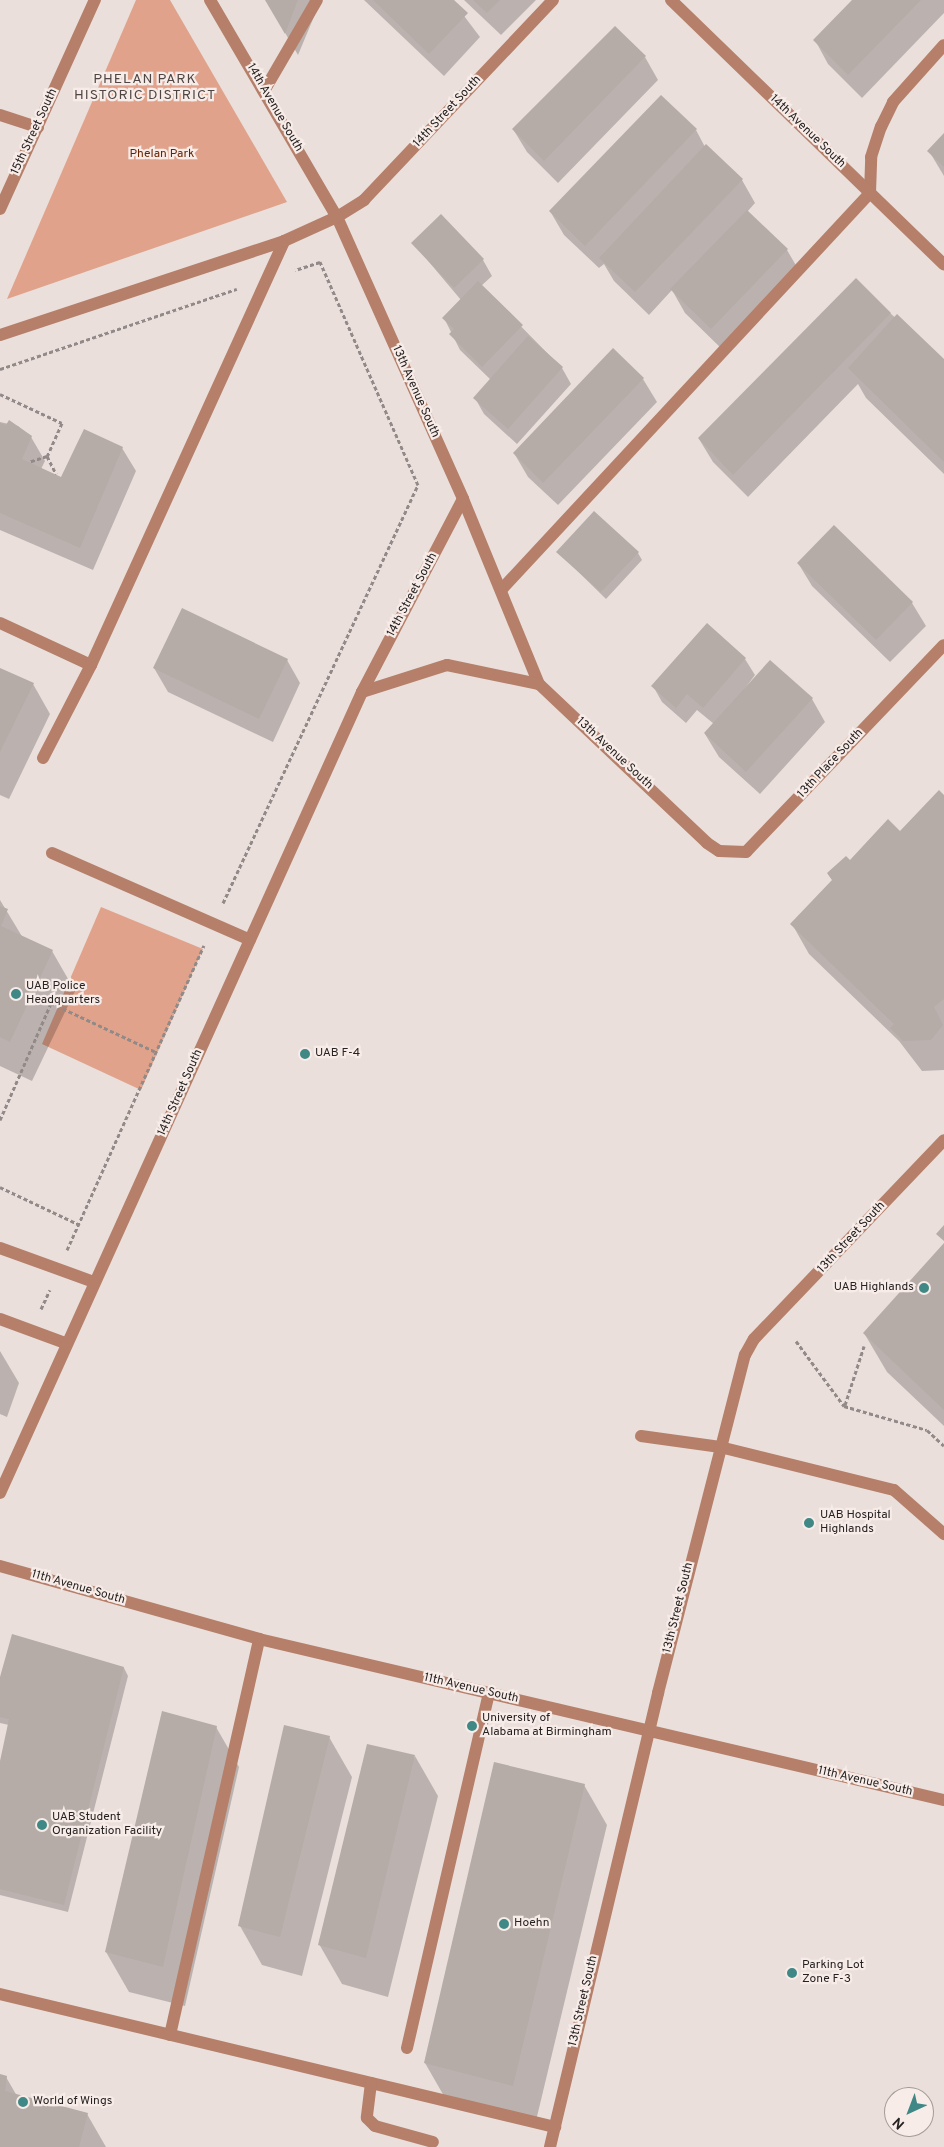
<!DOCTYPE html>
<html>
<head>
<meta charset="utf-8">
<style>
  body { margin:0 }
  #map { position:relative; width:944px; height:2147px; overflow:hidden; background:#eadfdb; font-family:Overpass,sans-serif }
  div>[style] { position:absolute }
  .green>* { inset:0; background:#e0a28a }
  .shadow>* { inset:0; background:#0003 }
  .building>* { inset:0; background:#b5aba7 }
  .path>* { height:3px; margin-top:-1.5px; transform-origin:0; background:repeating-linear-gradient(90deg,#928a88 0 4px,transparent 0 6.5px) }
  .service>* { height:12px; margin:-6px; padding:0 6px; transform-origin:6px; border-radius:6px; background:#b57f6a }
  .minor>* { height:12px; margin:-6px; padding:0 6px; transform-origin:6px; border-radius:6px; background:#b57f6a }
  .tertiary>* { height:12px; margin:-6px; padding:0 6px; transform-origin:6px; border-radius:6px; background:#b57f6a }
  .dots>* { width:14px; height:14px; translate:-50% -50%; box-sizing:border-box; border:2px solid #f7ece8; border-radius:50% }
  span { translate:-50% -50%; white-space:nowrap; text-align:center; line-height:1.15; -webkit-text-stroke:4.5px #f7ece8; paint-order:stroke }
  .street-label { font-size:12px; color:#262221 }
  .park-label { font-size:12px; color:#6a2300 }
  .poi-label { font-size:12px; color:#262221 }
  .left { translate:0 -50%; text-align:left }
  .right { translate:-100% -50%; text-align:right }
  .neighbourhood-label { font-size:14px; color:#4f4643; letter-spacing:1px }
  .north { position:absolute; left:884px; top:2087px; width:50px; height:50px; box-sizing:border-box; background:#f7ece8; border:1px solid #a39b98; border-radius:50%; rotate:223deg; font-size:14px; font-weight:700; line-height:20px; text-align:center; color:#262221 }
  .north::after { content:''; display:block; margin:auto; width:18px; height:22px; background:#408885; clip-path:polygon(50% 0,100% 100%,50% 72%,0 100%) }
</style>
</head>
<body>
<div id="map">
  <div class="green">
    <div style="clip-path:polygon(136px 0,170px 0,287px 202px,7px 299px)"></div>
    <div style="clip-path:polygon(101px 907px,203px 949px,141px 1090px,42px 1044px)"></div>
  </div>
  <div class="shadow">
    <div style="clip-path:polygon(266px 0,321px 0,298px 55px)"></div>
    <div style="clip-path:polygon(364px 0,452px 0,480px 37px,444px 76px)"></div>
    <div style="clip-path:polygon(464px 0,536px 0,501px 35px)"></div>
    <div style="clip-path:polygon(854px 0,944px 0,944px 13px,862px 98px,828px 64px,815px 40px)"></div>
    <div style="clip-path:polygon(645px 57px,658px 80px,558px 183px,527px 152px,513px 129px)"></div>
    <div style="clip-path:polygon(696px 130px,705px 147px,742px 180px,755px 203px,747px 212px,787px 250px,801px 274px,725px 352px,685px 313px,672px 290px,649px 315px,614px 281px,604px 264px,599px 268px,564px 235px,550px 211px)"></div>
    <div style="clip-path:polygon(944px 135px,944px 176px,929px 151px)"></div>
    <div style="clip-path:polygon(413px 243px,483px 260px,492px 276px,481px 286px,562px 368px,571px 384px,517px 444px,484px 414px,475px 398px,491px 380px,460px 350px,444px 318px,461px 300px)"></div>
    <div style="clip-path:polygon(890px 313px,944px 361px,944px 474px,866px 398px,858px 384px,748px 497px,713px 462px,699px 439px)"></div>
    <div style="clip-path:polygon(643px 379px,657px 402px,558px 505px,528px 477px,514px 453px)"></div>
    <div style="clip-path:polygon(0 422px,18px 426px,31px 437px,45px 461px,41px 469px,62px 478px,122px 448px,136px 471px,93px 570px,0 530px)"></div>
    <div style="clip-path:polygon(558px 552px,638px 553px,642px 560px,606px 599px)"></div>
    <div style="clip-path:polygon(798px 563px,912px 603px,926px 626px,890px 662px,812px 586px)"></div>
    <div style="clip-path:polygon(745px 659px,755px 675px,740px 695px,812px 699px,825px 722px,760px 794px,719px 757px,705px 734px,714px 724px,697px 710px,686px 723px,662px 702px,653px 686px)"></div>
    <div style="clip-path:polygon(287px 660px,300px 683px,273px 742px,168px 692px,154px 668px)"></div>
    <div style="clip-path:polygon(0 669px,33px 684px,50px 714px,9px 799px,0 795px)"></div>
    <div style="clip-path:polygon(944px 797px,944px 1070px,922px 1071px,899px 1041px,809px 954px,792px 924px,833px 881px,828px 874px,901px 832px)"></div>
    <div style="clip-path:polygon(0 900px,23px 938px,52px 951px,75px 991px,32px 1081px,0 1066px)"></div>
    <div style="clip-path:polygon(944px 1245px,944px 1426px,887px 1372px,864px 1333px)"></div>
    <div style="clip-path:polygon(0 1351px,19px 1383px,7px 1417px,0 1414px)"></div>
    <div style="clip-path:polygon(124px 1668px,128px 1676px,68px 1912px,0 1895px,0 1767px,9px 1725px,0 1723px,0 1682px)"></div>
    <div style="clip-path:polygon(216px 1727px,239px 1767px,185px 2006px,129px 1992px,106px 1952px)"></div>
    <div style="clip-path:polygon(329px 1737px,352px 1777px,302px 1976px,262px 1965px,240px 1926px)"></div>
    <div style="clip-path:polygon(415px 1756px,438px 1796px,388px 1997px,342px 1984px,319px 1944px)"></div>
    <div style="clip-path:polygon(584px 1785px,607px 1825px,535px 2125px,448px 2103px,425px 2063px)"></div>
    <div style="clip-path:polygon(0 2075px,6px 2077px,17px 2096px,87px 2114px,106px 2147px,0 2147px)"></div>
  </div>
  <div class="building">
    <div style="clip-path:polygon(265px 0,298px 0,285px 34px)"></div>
    <div style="clip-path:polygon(373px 0,454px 0,468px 13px,429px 54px)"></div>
    <div style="clip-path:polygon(473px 0,500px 0,487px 13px)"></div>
    <div style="clip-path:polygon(852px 0,921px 0,848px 75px,813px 40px)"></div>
    <div style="clip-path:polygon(615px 26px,646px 56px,544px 161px,512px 129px)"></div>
    <div style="clip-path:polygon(661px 95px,697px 129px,585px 246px,549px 211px)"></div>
    <div style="clip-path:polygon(944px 133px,944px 167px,927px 151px)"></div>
    <div style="clip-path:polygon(706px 144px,743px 179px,635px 292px,599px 258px)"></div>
    <div style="clip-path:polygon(747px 210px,788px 249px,711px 329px,670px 289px)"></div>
    <div style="clip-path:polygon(441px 214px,484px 259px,454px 288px,411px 243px)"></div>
    <div style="clip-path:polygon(856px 278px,891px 313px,733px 475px,698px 438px)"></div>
    <div style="clip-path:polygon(478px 281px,523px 325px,482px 367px,449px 334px,454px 329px,442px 318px)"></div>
    <div style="clip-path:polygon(897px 314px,944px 359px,944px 462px,848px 368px)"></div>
    <div style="clip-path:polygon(528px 336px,563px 367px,508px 429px,473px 398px)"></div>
    <div style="clip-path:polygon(613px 348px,644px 378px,543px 483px,513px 453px)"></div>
    <div style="clip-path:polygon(9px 420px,32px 436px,22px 459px,61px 477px,84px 429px,123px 447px,80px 548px,0 513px,0 423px,6px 425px)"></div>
    <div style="clip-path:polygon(594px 511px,639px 552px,601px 592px,556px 552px)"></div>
    <div style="clip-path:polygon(834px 525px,913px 602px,876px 640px,797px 563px)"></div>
    <div style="clip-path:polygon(182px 608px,288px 659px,259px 719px,153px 668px)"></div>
    <div style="clip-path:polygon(707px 623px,746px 658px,703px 708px,687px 694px,676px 708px,651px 686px)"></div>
    <div style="clip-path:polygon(770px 660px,813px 698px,746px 772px,704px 733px)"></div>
    <div style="clip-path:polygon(0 668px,34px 683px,0 752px)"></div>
    <div style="clip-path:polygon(939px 790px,944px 795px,944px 999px,934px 1007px,943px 1025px,931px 1040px,903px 1041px,890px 1028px,894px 1024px,790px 924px,832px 880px,827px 873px,846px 856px,850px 860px,888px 819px,900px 831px)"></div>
    <div style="clip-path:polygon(0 906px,8px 909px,1px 926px,53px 950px,10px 1042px,0 1037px)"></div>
    <div style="clip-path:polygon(944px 1225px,944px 1241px,936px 1234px)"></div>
    <div style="clip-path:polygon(944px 1243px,944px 1410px,863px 1333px)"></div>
    <div style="clip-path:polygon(12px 1634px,124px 1667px,64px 1905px,0 1889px,0 1761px,9px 1719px,0 1717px,0 1677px)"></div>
    <div style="clip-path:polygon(162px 1711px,217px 1726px,163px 1967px,105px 1952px)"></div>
    <div style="clip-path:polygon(284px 1725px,330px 1736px,280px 1937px,238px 1926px)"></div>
    <div style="clip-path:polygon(367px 1744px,415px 1755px,366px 1958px,318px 1945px)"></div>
    <div style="clip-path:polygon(494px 1762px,585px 1784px,513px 2086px,424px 2063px)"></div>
    <div style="clip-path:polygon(0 2074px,7px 2076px,5px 2091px,88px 2113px,79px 2147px,0 2147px)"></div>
  </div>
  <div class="path">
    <div style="left:0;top:369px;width:250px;rotate:-18.7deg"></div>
    <div style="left:0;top:394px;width:68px;rotate:25.1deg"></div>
    <div style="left:62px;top:423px;width:36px;rotate:114deg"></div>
    <div style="left:47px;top:456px;width:19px;rotate:162deg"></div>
    <div style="left:47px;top:456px;width:20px;rotate:63deg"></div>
    <div style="left:223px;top:903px;width:461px;rotate:-65deg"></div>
    <div style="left:418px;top:485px;width:244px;rotate:-113.7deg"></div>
    <div style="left:320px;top:262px;width:26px;rotate:162deg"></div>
    <div style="left:0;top:1120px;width:128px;rotate:-66.4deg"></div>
    <div style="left:51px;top:1003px;width:116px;rotate:25deg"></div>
    <div style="left:0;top:1187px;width:86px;rotate:25.4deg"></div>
    <div style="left:67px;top:1250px;width:334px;rotate:-65.8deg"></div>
    <div style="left:41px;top:1309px;width:21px;rotate:-65deg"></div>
    <div style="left:796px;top:1341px;width:81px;rotate:53.6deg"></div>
    <div style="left:844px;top:1406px;width:86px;rotate:16.1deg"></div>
    <div style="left:927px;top:1430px;width:23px;rotate:43deg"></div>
    <div style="left:845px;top:1405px;width:62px;rotate:-72.1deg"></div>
  </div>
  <div class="service">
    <div style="left:264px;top:91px;width:105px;rotate:-59.8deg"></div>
    <div style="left:0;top:115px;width:40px;rotate:18deg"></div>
    <div style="left:501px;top:590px;width:542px;rotate:-47.09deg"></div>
    <div style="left:870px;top:193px;width:36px;rotate:-88deg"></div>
    <div style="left:871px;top:157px;width:32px;rotate:-72deg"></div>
    <div style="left:881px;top:127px;width:28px;rotate:-64deg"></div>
    <div style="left:893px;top:102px;width:76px;rotate:-48.2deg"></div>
    <div style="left:0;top:623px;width:100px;rotate:24.8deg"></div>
    <div style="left:43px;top:758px;width:105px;rotate:-62.7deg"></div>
    <div style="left:91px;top:665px;width:466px;rotate:-65.5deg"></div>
    <div style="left:52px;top:853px;width:216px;rotate:23.7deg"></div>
    <div style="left:0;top:1248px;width:100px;rotate:19.9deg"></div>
    <div style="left:0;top:1319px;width:69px;rotate:20.3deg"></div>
    <div style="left:641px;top:1436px;width:80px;rotate:7.9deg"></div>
    <div style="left:720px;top:1447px;width:179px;rotate:13.9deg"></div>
    <div style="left:894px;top:1490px;width:67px;rotate:41.3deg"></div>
    <div style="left:0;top:1994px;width:571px;rotate:13.48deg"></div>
    <div style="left:170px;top:2035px;width:406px;rotate:-77.3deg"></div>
    <div style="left:407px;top:2048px;width:364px;rotate:-77deg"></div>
    <div style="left:371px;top:2083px;width:35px;rotate:97deg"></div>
    <div style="left:367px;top:2118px;width:11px;rotate:45deg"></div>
    <div style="left:375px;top:2126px;width:60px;rotate:15.4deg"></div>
  </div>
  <div class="minor">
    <div style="left:671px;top:0;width:380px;rotate:44.1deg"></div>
    <div style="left:337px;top:217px;width:309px;rotate:65.9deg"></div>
    <div style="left:463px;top:499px;width:200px;rotate:67.7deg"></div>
    <div style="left:539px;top:684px;width:231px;rotate:43.4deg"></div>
    <div style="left:707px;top:843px;width:14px;rotate:34deg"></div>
    <div style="left:719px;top:851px;width:27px;rotate:2deg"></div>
    <div style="left:746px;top:852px;width:286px;rotate:-46.3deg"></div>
    <div style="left:0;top:335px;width:299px;rotate:-18.3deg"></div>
    <div style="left:284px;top:241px;width:58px;rotate:-24.4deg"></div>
    <div style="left:337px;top:217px;width:32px;rotate:-32deg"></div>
    <div style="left:364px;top:200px;width:275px;rotate:-46.6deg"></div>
    <div style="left:362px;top:692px;width:89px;rotate:-17.6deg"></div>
    <div style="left:447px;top:665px;width:94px;rotate:11.7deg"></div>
  </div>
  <div class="tertiary">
    <div style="left:210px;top:0;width:251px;rotate:59.7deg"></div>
    <div style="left:0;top:209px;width:230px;rotate:-65.6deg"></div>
    <div style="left:0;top:1493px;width:879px;rotate:-65.68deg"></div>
    <div style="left:362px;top:692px;width:218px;rotate:-62.4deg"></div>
    <div style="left:0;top:1566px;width:269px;rotate:15.7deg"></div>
    <div style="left:259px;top:1639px;width:704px;rotate:13.23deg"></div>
    <div style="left:550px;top:2147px;width:467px;rotate:-76.6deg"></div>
    <div style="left:658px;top:1693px;width:349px;rotate:-75.6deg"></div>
    <div style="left:745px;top:1355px;width:18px;rotate:-61deg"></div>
    <div style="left:754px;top:1339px;width:275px;rotate:-46.3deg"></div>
  </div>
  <div class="dots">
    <div style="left:16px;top:994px;background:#408885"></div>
    <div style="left:305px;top:1054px;background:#408885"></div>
    <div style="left:924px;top:1288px;background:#408885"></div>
    <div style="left:809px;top:1523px;background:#408885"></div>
    <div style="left:472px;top:1726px;background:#408885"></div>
    <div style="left:42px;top:1825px;background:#408885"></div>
    <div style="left:504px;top:1924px;background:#408885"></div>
    <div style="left:792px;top:1973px;background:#408885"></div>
    <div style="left:23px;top:2102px;background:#408885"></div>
  </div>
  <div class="street-label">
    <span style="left:274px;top:108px;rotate:60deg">14th Avenue South</span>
    <span style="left:448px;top:112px;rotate:-47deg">14th Street South</span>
    <span style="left:35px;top:132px;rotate:-65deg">15th Street South</span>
    <span style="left:807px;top:132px;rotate:44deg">14th Avenue South</span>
    <span style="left:415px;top:392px;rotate:66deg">13th Avenue South</span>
    <span style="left:413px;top:595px;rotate:-62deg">14th Street South</span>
    <span style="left:614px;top:754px;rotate:43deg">13th Avenue South</span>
    <span style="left:831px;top:764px;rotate:-47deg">13th Place South</span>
    <span style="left:181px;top:1093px;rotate:-66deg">14th Street South</span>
    <span style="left:852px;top:1238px;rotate:-47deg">13th Street South</span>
    <span style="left:78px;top:1588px;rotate:16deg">11th Avenue South</span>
    <span style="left:679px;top:1608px;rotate:-76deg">13th Street South</span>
    <span style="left:471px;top:1689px;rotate:13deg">11th Avenue South</span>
    <span style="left:865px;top:1782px;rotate:13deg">11th Avenue South</span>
    <span style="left:584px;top:2001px;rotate:-77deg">13th Street South</span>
  </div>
  <div class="park-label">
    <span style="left:162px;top:155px">Phelan Park</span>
  </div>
  <div class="poi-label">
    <span class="left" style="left:26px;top:994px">UAB Police<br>Headquarters</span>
    <span class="left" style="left:315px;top:1054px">UAB F-4</span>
    <span class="right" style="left:914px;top:1288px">UAB Highlands</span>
    <span class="left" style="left:820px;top:1523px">UAB Hospital<br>Highlands</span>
    <span class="left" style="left:482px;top:1726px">University of<br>Alabama at Birmingham</span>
    <span class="left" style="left:52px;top:1825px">UAB Student<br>Organization Facility</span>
    <span class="left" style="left:514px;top:1924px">Hoehn</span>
    <span class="left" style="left:802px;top:1973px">Parking Lot<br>Zone F-3</span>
    <span class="left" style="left:33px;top:2102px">World of Wings</span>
  </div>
  <div class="neighbourhood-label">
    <span style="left:145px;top:88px">PHELAN PARK<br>HISTORIC DISTRICT</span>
  </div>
  <div class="north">N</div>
</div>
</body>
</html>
